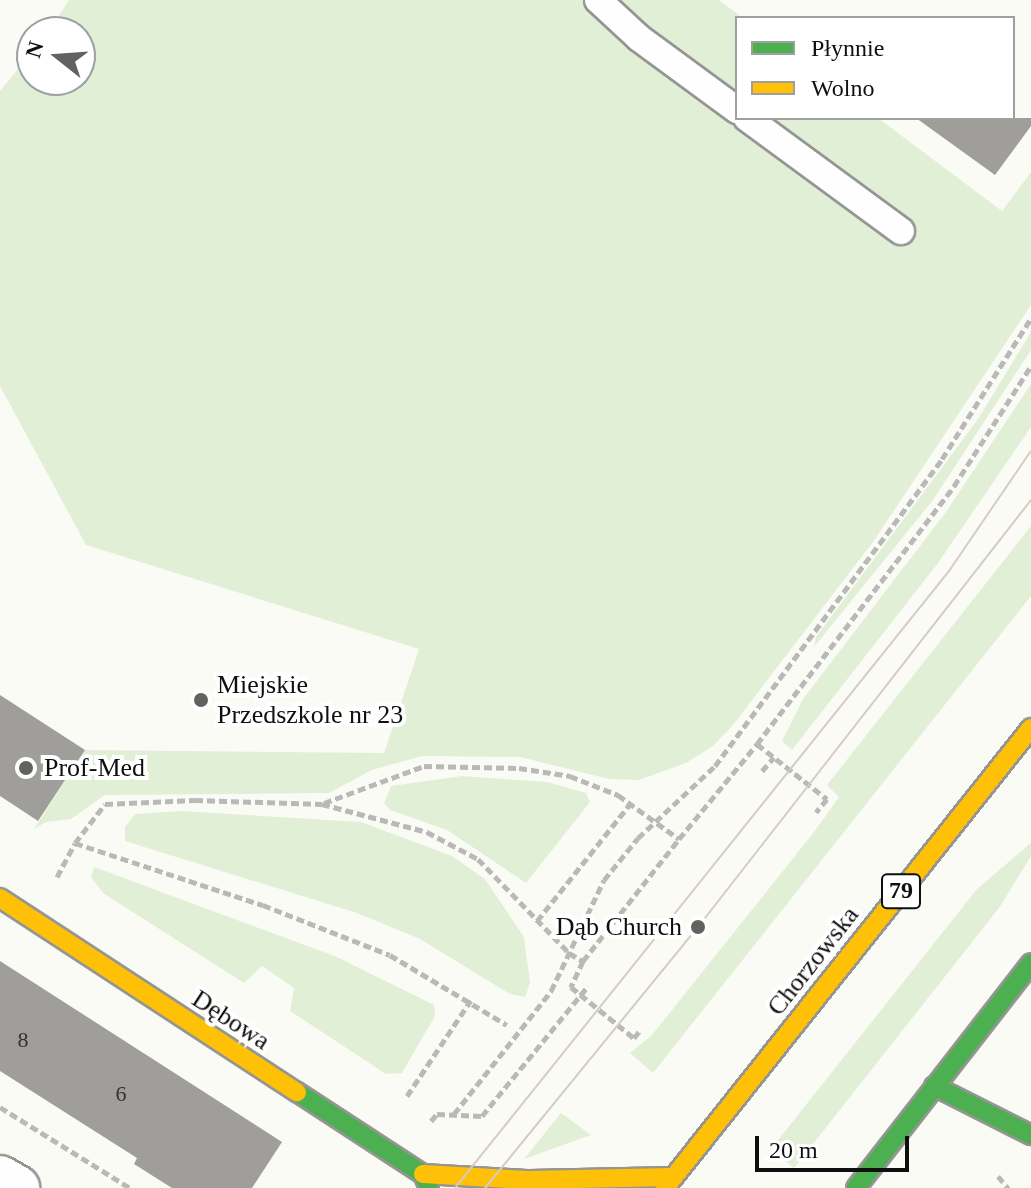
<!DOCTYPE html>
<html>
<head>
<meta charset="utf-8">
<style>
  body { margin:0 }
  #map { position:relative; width:1031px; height:1188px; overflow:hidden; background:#fbfbf5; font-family:Georgia,serif }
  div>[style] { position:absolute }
  .green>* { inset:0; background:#e2efd7 }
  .building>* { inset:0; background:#9f9e9a }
  .path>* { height:5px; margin-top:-2.5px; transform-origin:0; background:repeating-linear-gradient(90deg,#b9b9b8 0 8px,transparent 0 12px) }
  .roads { filter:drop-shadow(2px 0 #959593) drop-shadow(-2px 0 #959593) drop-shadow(0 2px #959593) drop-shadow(0 -2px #959593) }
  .lane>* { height:26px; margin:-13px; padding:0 13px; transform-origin:13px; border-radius:13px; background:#fefefe }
  .street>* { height:44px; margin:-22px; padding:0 22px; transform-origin:22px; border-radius:22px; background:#fefefe }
  .fast>* { height:18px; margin:-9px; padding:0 9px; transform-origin:9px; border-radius:9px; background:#4caf50 }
  .slow>* { height:18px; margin:-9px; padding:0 9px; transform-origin:9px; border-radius:9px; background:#ffc107 }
  .tram>* { height:2px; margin:-1px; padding:0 1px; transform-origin:1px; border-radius:1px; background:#d6c9c6 }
  .dots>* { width:22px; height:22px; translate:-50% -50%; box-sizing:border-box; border:4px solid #fff; border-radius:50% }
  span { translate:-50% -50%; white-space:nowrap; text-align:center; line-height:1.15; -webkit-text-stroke:8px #fff; paint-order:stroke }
  .number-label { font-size:22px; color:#333332 }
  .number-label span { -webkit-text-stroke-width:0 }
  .shield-label span { padding:2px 6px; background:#fff; border:2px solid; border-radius:6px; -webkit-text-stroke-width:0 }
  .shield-label { font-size:24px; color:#0f0f0f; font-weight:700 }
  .poi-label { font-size:26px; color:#0f0f0f }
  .left { translate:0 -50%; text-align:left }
  .right { translate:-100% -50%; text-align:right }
  .street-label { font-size:26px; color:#0f0f0f }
  .legend { position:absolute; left:735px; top:16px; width:280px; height:104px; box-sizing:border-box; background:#fff; border:2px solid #9f9f9f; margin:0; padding:10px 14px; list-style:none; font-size:24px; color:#0f0f0f }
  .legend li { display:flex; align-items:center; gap:16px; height:40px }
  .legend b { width:40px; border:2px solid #9f9f9f }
  .north { position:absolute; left:16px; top:16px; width:80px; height:80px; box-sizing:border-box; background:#fff; border:2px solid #9f9f9f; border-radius:50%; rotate:287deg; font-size:22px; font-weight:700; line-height:32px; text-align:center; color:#0f0f0f }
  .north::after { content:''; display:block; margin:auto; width:28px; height:36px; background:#626260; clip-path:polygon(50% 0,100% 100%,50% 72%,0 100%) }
  .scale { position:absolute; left:755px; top:1136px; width:154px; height:36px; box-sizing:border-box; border:4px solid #0f0f0f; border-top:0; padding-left:10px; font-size:24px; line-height:28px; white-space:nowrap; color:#0f0f0f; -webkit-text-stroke:6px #fff; paint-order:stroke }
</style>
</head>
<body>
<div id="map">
  <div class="green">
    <div style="clip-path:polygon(69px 0,719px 0,743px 18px,737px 18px,737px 118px,878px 118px,1002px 211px,1031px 172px,1031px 305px,873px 542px,733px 725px,713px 746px,686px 763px,639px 780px,609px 779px,520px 757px,422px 756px,372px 770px,329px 793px,105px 795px,71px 819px,46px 822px,34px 829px,85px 750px,384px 753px,419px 649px,86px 545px,0 386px,0 91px,32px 52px,32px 80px,80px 80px,80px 32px,48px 32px)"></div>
    <div style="clip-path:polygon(1031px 332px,1031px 350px,933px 500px,814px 647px,816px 637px,978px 419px)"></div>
    <div style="clip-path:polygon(1031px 384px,1031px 427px,938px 563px,792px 750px,782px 741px,803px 699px,946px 512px)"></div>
    <div style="clip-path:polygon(1031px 526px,1031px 596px,653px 1073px,630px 1053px,652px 1035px,814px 832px,839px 797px,827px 785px)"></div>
    <div style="clip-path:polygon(462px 776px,547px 782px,586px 793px,590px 802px,526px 883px,447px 830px,390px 810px,384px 803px,391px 786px)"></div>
    <div style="clip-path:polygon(182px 811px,361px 822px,452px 856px,485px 879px,524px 937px,530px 983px,525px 997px,510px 994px,420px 939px,357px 913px,125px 841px,125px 827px,135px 814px)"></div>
    <div style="clip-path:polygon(1031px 843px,1031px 856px,999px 908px,794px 1168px,771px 1149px,977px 889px)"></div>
    <div style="clip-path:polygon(94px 867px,337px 957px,434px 1005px,435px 1016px,402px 1073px,386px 1074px,290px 1011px,294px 988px,262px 966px,244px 983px,103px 893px,91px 877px)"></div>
    <div style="clip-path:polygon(561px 1113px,591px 1135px,524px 1159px)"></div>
  </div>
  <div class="building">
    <div style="clip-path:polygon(916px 118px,1031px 118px,1031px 126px,995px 175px)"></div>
    <div style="clip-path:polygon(0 695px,85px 750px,38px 821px,0 796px)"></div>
    <div style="clip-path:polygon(0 961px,282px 1142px,252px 1188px,172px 1188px,134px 1164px,137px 1158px,0 1071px)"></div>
  </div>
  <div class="path">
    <div style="left:757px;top:744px;width:325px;rotate:-52.6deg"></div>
    <div style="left:954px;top:486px;width:143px;rotate:-57.3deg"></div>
    <div style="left:762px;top:771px;width:18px;rotate:-49deg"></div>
    <div style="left:324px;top:803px;width:107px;rotate:-20.3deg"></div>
    <div style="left:424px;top:766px;width:95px;rotate:1.2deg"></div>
    <div style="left:519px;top:768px;width:52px;rotate:8.9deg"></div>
    <div style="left:570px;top:776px;width:52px;rotate:21.6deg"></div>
    <div style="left:618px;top:795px;width:75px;rotate:35.8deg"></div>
    <div style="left:679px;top:839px;width:123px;rotate:-50.6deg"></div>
    <div style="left:757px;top:744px;width:89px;rotate:38.2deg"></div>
    <div style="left:827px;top:799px;width:17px;rotate:130deg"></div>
    <div style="left:75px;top:843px;width:49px;rotate:-52.4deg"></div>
    <div style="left:105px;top:804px;width:90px;rotate:-2.5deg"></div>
    <div style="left:195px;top:800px;width:127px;rotate:1.8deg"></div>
    <div style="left:322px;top:804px;width:109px;rotate:14.9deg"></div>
    <div style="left:427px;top:832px;width:58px;rotate:27.9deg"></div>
    <div style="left:478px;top:859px;width:131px;rotate:45.9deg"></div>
    <div style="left:569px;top:953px;width:16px;rotate:30deg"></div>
    <div style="left:583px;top:961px;width:29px;rotate:115deg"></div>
    <div style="left:571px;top:987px;width:81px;rotate:39deg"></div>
    <div style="left:634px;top:1038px;width:11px;rotate:-52deg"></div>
    <div style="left:57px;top:877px;width:38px;rotate:-62deg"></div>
    <div style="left:75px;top:843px;width:198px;rotate:18.3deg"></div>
    <div style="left:263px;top:905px;width:136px;rotate:21.5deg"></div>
    <div style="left:390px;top:955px;width:136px;rotate:30.9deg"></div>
    <div style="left:537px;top:921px;width:151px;rotate:-51.5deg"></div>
    <div style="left:583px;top:961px;width:155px;rotate:-51.8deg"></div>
    <div style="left:407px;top:1096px;width:115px;rotate:-56.3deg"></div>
    <div style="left:0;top:1107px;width:153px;rotate:31.9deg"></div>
    <div style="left:454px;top:1114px;width:157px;rotate:-51.7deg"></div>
    <div style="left:551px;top:991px;width:123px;rotate:-64.5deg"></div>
    <div style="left:604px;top:880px;width:54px;rotate:-51deg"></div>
    <div style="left:638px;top:838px;width:105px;rotate:-43.1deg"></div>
    <div style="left:715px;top:766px;width:382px;rotate:-53.5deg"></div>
    <div style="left:942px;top:459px;width:167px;rotate:-57.7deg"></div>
    <div style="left:431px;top:1121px;width:9px;rotate:-49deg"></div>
    <div style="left:437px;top:1114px;width:45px;rotate:2.5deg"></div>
    <div style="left:482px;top:1116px;width:168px;rotate:-50.8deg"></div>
    <div style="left:998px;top:1176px;width:16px;rotate:50deg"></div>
  </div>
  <div class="roads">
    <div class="lane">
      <div style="left:598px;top:0;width:56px;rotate:42.8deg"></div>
      <div style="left:639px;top:38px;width:122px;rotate:36.3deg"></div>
      <div style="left:747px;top:118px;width:191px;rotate:36.3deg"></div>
    </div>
    <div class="street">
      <div style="left:0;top:1178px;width:20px;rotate:30deg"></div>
    </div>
    <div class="fast">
      <div style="left:934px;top:1086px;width:109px;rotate:26.8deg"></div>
      <div style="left:297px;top:1092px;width:150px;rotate:33.1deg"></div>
      <div style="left:423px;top:1174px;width:15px;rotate:67deg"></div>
      <div style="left:856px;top:1188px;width:285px;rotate:-52.1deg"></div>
    </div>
    <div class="slow">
      <div style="left:0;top:898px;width:355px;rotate:33.2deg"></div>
      <div style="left:423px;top:1174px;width:104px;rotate:3.3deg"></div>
      <div style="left:527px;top:1180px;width:147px;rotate:-1.2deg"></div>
      <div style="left:665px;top:1188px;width:588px;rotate:-51.49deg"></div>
    </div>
  </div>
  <div class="tram">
    <div style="left:455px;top:1188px;width:790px;rotate:-51.32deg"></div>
    <div style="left:949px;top:571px;width:145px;rotate:-55.7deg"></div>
    <div style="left:485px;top:1188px;width:337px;rotate:-50.8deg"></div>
    <div style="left:698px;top:927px;width:541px;rotate:-52.05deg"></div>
  </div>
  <div class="dots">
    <div style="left:201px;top:700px;background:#626260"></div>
    <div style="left:26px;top:768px;background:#626260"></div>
    <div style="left:698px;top:927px;background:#626260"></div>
  </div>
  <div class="number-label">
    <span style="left:23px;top:1040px">8</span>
    <span style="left:121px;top:1094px">6</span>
  </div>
  <div class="shield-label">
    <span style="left:901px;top:891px">79</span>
  </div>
  <div class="poi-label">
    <span class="left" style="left:217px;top:700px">Miejskie<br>Przedszkole nr 23</span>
    <span class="left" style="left:44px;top:768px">Prof-Med</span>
    <span class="right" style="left:682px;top:927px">Dąb Church</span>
  </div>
  <div class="street-label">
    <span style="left:813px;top:961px;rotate:-52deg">Chorzowska</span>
    <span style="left:231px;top:1020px;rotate:33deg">Dębowa</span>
  </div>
  <ul class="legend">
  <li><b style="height:10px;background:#4caf50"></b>Płynnie</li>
  <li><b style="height:10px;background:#ffc107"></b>Wolno</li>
  </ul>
  <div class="north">N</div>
  <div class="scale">20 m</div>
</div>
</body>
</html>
